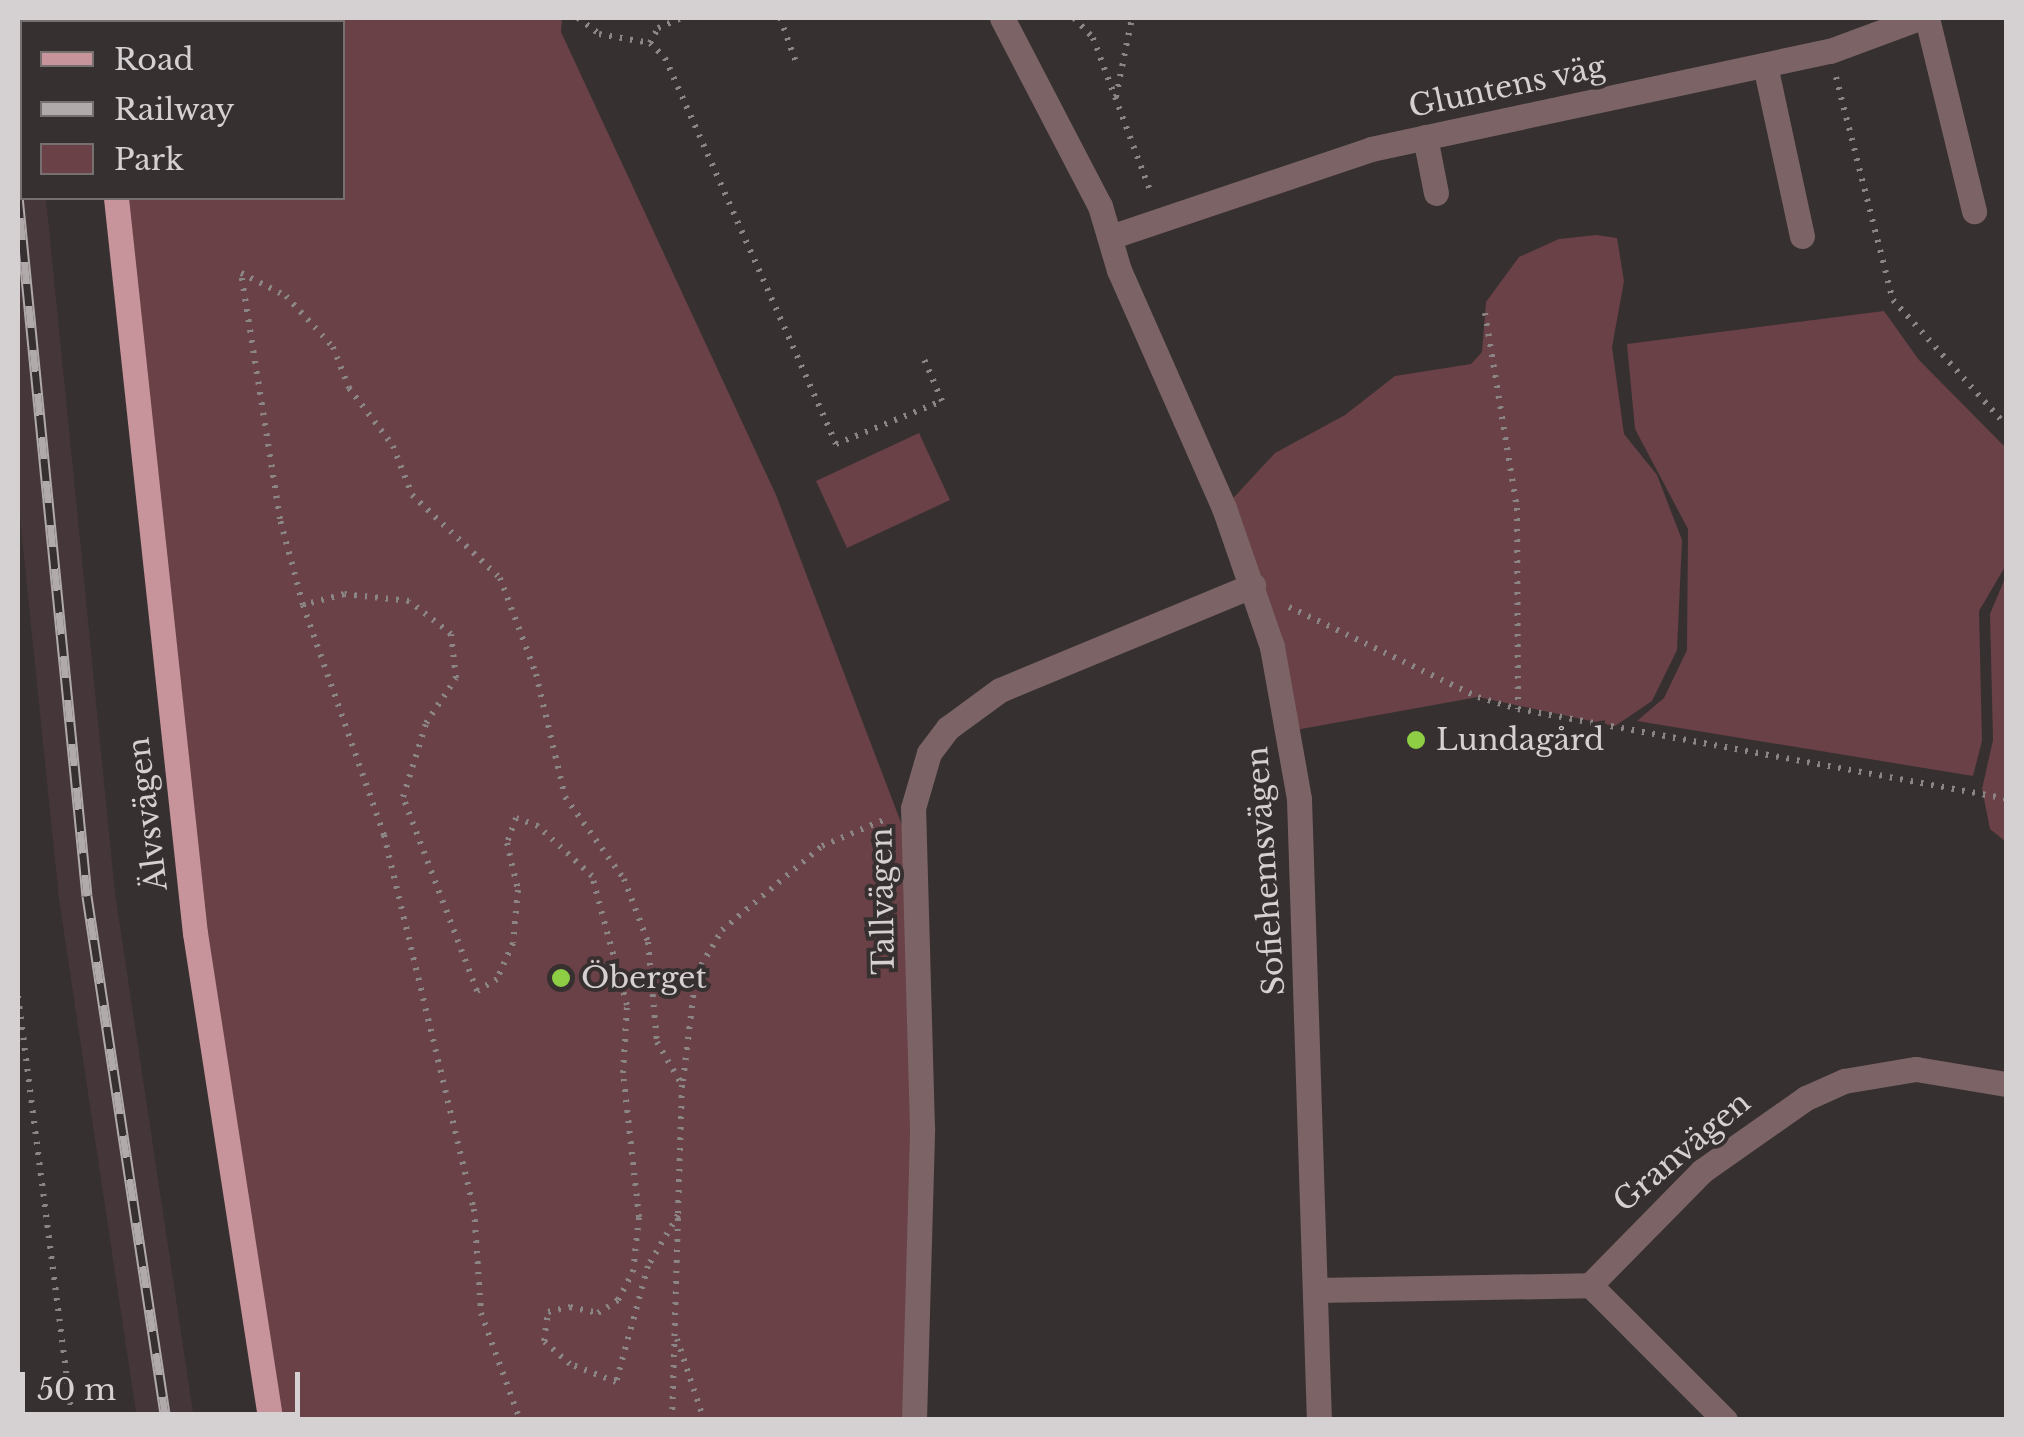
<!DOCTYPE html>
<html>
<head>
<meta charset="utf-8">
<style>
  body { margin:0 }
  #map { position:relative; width:2024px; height:1437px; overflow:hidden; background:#373030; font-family:"Libre Baskerville",serif }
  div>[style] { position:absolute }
  .built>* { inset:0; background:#453739 }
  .green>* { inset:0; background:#694147 }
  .path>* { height:6px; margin-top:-3px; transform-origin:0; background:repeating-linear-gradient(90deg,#8b8585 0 2.5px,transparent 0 10.5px) }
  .minor>* { height:25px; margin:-12.5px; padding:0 12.5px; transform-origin:12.5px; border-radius:12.5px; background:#7c6466 }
  .major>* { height:25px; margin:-12.5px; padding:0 12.5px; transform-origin:12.5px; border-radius:12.5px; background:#c6949a }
  .rail>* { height:11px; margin-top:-5.5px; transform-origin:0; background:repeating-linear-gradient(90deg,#373030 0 22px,#b0aaab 0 44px); box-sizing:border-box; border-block:2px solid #b0aaab }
  .dots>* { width:28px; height:28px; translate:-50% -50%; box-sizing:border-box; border:5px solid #373030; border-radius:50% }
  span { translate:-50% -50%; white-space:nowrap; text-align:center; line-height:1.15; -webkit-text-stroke:8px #373030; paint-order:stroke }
  .street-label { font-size:30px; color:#d5d0d1 }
  .poi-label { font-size:30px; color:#d5d0d1 }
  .left { translate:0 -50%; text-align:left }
  .frame { position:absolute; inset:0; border:20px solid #d5d0d1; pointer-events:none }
  .legend { position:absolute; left:20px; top:20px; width:325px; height:180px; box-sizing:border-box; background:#373030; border:2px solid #767070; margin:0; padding:12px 18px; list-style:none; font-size:30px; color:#d5d0d1 }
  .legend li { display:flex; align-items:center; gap:20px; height:50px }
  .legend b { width:50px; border:2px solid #767070 }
  .scale { position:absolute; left:20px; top:1372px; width:280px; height:45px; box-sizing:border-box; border:5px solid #d5d0d1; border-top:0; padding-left:12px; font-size:30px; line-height:35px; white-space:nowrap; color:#d5d0d1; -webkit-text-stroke:8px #373030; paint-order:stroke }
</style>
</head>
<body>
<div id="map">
  <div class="built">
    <div style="clip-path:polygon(18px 18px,29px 22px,22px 22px,22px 198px,46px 198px,115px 893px,194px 1419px,137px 1419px,59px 899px,18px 498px)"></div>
  </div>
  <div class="green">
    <div style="clip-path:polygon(95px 18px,562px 18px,561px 32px,776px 495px,913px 854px,914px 1419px,270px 1419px,240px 1256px,116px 198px,342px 198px,342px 22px)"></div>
    <div style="clip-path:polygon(1596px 235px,1617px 238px,1624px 281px,1612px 347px,1624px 434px,1657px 475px,1682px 540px,1677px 650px,1652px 701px,1615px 726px,1478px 697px,1290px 731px,1224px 508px,1275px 453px,1345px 415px,1395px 376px,1471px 364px,1482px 352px,1486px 302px,1519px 257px,1559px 239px)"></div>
    <div style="clip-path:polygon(1884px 311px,1919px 360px,2006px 448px,2006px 565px,1979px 611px,1982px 741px,1973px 776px,1637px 721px,1664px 698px,1687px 650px,1688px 529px,1635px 429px,1627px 344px)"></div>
    <div style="clip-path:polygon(919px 433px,950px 500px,847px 548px,816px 481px)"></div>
    <div style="clip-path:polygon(2006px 576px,2006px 842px,1990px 829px,1982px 789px,1993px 740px,1990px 614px)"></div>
  </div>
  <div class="path">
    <div style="left:578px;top:18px;width:26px;rotate:37deg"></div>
    <div style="left:599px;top:34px;width:52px;rotate:10deg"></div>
    <div style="left:650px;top:43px;width:21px;rotate:45deg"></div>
    <div style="left:665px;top:58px;width:422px;rotate:66.1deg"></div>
    <div style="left:836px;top:444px;width:114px;rotate:-22.1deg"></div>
    <div style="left:942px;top:401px;width:46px;rotate:-113.2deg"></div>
    <div style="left:780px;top:18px;width:47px;rotate:70deg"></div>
    <div style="left:1074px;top:18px;width:28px;rotate:46deg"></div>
    <div style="left:1093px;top:38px;width:165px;rotate:69.5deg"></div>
    <div style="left:650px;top:43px;width:17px;rotate:-62deg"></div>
    <div style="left:658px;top:28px;width:26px;rotate:-23deg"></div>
    <div style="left:1836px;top:77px;width:230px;rotate:75.7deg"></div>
    <div style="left:1893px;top:300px;width:169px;rotate:47.9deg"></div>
    <div style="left:1116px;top:97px;width:81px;rotate:-78.6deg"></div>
    <div style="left:241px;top:273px;width:51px;rotate:27.1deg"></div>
    <div style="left:286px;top:296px;width:69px;rotate:47.3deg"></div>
    <div style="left:333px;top:347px;width:44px;rotate:68.7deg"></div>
    <div style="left:349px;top:388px;width:73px;rotate:52.8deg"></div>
    <div style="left:393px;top:446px;width:53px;rotate:68.8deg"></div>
    <div style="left:412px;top:495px;width:121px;rotate:43.3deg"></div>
    <div style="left:500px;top:578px;width:103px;rotate:69.4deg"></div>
    <div style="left:536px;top:674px;width:126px;rotate:76.7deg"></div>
    <div style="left:565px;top:797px;width:101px;rotate:54.3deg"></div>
    <div style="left:624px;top:879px;width:67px;rotate:69.1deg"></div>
    <div style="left:648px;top:942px;width:100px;rotate:84.9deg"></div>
    <div style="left:657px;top:1042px;width:50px;rotate:59.8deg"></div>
    <div style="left:682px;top:1085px;width:130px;rotate:91.8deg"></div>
    <div style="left:678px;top:1215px;width:59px;rotate:120.5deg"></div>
    <div style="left:648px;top:1266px;width:120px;rotate:105.4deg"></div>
    <div style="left:616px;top:1382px;width:49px;rotate:-158.6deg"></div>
    <div style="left:570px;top:1364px;width:35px;rotate:-139deg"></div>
    <div style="left:544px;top:1341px;width:29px;rotate:-82deg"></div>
    <div style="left:548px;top:1312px;width:23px;rotate:-13deg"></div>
    <div style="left:570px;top:1307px;width:29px;rotate:12deg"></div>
    <div style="left:598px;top:1313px;width:24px;rotate:-33deg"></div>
    <div style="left:618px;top:1300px;width:32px;rotate:-62deg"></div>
    <div style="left:633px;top:1272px;width:55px;rotate:-83.8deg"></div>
    <div style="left:639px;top:1217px;width:145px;rotate:-96.3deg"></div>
    <div style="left:623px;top:1073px;width:68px;rotate:-86.6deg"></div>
    <div style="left:627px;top:1005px;width:134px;rotate:-105.2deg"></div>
    <div style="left:592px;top:876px;width:74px;rotate:-137.2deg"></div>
    <div style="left:538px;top:826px;width:23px;rotate:-160deg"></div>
    <div style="left:516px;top:818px;width:27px;rotate:110deg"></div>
    <div style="left:507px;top:843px;width:48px;rotate:76.8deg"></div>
    <div style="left:518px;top:890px;width:53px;rotate:95.4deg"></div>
    <div style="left:513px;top:943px;width:39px;rotate:114deg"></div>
    <div style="left:497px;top:979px;width:23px;rotate:149deg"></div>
    <div style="left:477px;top:991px;width:208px;rotate:-110.9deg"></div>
    <div style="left:403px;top:797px;width:77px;rotate:-72.7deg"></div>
    <div style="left:426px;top:723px;width:54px;rotate:-56.3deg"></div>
    <div style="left:456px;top:678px;width:44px;rotate:-96.5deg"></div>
    <div style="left:451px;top:634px;width:53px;rotate:-141.8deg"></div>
    <div style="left:409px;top:601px;width:65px;rotate:-173.9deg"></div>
    <div style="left:344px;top:594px;width:42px;rotate:165deg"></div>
    <div style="left:303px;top:605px;width:89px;rotate:-105deg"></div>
    <div style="left:280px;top:519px;width:249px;rotate:-99deg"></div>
    <div style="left:1485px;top:313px;width:198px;rotate:80.7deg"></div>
    <div style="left:1517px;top:508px;width:201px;rotate:89.7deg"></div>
    <div style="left:303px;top:605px;width:244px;rotate:70.6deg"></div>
    <div style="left:384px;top:835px;width:385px;rotate:76.5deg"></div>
    <div style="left:474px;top:1209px;width:104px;rotate:86.1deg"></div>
    <div style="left:481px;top:1313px;width:114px;rotate:70deg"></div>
    <div style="left:1289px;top:607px;width:209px;rotate:25.5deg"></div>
    <div style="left:1478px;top:697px;width:42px;rotate:16.7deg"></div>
    <div style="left:1518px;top:709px;width:496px;rotate:10.4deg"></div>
    <div style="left:18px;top:996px;width:427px;rotate:82.7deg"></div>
    <div style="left:683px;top:1081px;width:108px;rotate:-83.1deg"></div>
    <div style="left:696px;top:974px;width:51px;rotate:-59.4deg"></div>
    <div style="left:722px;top:930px;width:131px;rotate:-40deg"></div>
    <div style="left:822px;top:846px;width:67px;rotate:-22.8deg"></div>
    <div style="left:677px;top:1339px;width:85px;rotate:71.6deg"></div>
    <div style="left:672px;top:1420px;width:204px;rotate:-88.3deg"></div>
  </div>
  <div class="minor">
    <div style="left:1002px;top:18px;width:212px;rotate:62.5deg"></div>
    <div style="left:1100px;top:206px;width:67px;rotate:73.5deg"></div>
    <div style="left:1119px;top:270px;width:260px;rotate:66.2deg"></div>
    <div style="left:1224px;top:508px;width:147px;rotate:70.9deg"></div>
    <div style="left:1272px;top:647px;width:154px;rotate:79.9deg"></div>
    <div style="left:1299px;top:799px;width:621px;rotate:88.16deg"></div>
    <div style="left:1927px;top:18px;width:199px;rotate:76.3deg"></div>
    <div style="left:1765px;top:65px;width:175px;rotate:77.8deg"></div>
    <div style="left:1425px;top:137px;width:57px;rotate:78.9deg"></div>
    <div style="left:1113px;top:236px;width:272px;rotate:-18.6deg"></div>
    <div style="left:1371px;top:149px;width:469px;rotate:-12.1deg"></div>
    <div style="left:1830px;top:51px;width:95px;rotate:-20.3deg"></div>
    <div style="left:1590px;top:1285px;width:160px;rotate:-45.5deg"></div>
    <div style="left:1702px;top:1171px;width:127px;rotate:-35.1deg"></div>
    <div style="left:1806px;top:1098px;width:42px;rotate:-24.1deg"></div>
    <div style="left:1844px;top:1081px;width:73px;rotate:-9.5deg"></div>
    <div style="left:1916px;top:1069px;width:91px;rotate:9.5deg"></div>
    <div style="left:1316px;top:1290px;width:274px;rotate:-1deg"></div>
    <div style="left:1590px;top:1285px;width:191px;rotate:45deg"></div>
    <div style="left:914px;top:1420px;width:292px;rotate:-88.4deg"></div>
    <div style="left:922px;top:1128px;width:320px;rotate:-91.6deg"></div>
    <div style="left:913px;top:808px;width:57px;rotate:-73.8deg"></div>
    <div style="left:929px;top:753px;width:31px;rotate:-53deg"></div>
    <div style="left:948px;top:728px;width:64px;rotate:-36.2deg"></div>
    <div style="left:1000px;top:690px;width:274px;rotate:-22.5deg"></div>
  </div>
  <div class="major">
    <div style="left:95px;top:18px;width:4px;rotate:76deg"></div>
    <div style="left:116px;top:198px;width:739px;rotate:83.87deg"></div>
    <div style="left:195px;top:933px;width:493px;rotate:81.2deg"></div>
  </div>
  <div class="rail">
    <div style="left:18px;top:196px;width:703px;rotate:84.37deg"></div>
    <div style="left:87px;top:896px;width:530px;rotate:81.43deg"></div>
  </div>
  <div class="dots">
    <div style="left:1416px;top:740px;background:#8dce44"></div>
    <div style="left:561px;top:978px;background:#8dce44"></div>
  </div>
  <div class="street-label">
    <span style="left:1507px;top:87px;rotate:-12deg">Gluntens väg</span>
    <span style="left:148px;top:814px;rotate:-97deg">Älvsvägen</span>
    <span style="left:1266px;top:871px;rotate:-94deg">Sofiehemsvägen</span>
    <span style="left:883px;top:901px;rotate:-91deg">Tallvägen</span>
    <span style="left:1682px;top:1152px;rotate:-40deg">Granvägen</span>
  </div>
  <div class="poi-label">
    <span class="left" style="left:1436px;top:740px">Lundagård</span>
    <span class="left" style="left:581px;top:978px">Öberget</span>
  </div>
  <div class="frame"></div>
  <ul class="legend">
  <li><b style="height:12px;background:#c6949a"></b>Road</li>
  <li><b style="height:12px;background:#b0aaab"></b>Railway</li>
  <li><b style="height:28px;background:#694147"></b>Park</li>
  </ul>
  <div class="scale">50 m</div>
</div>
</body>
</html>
